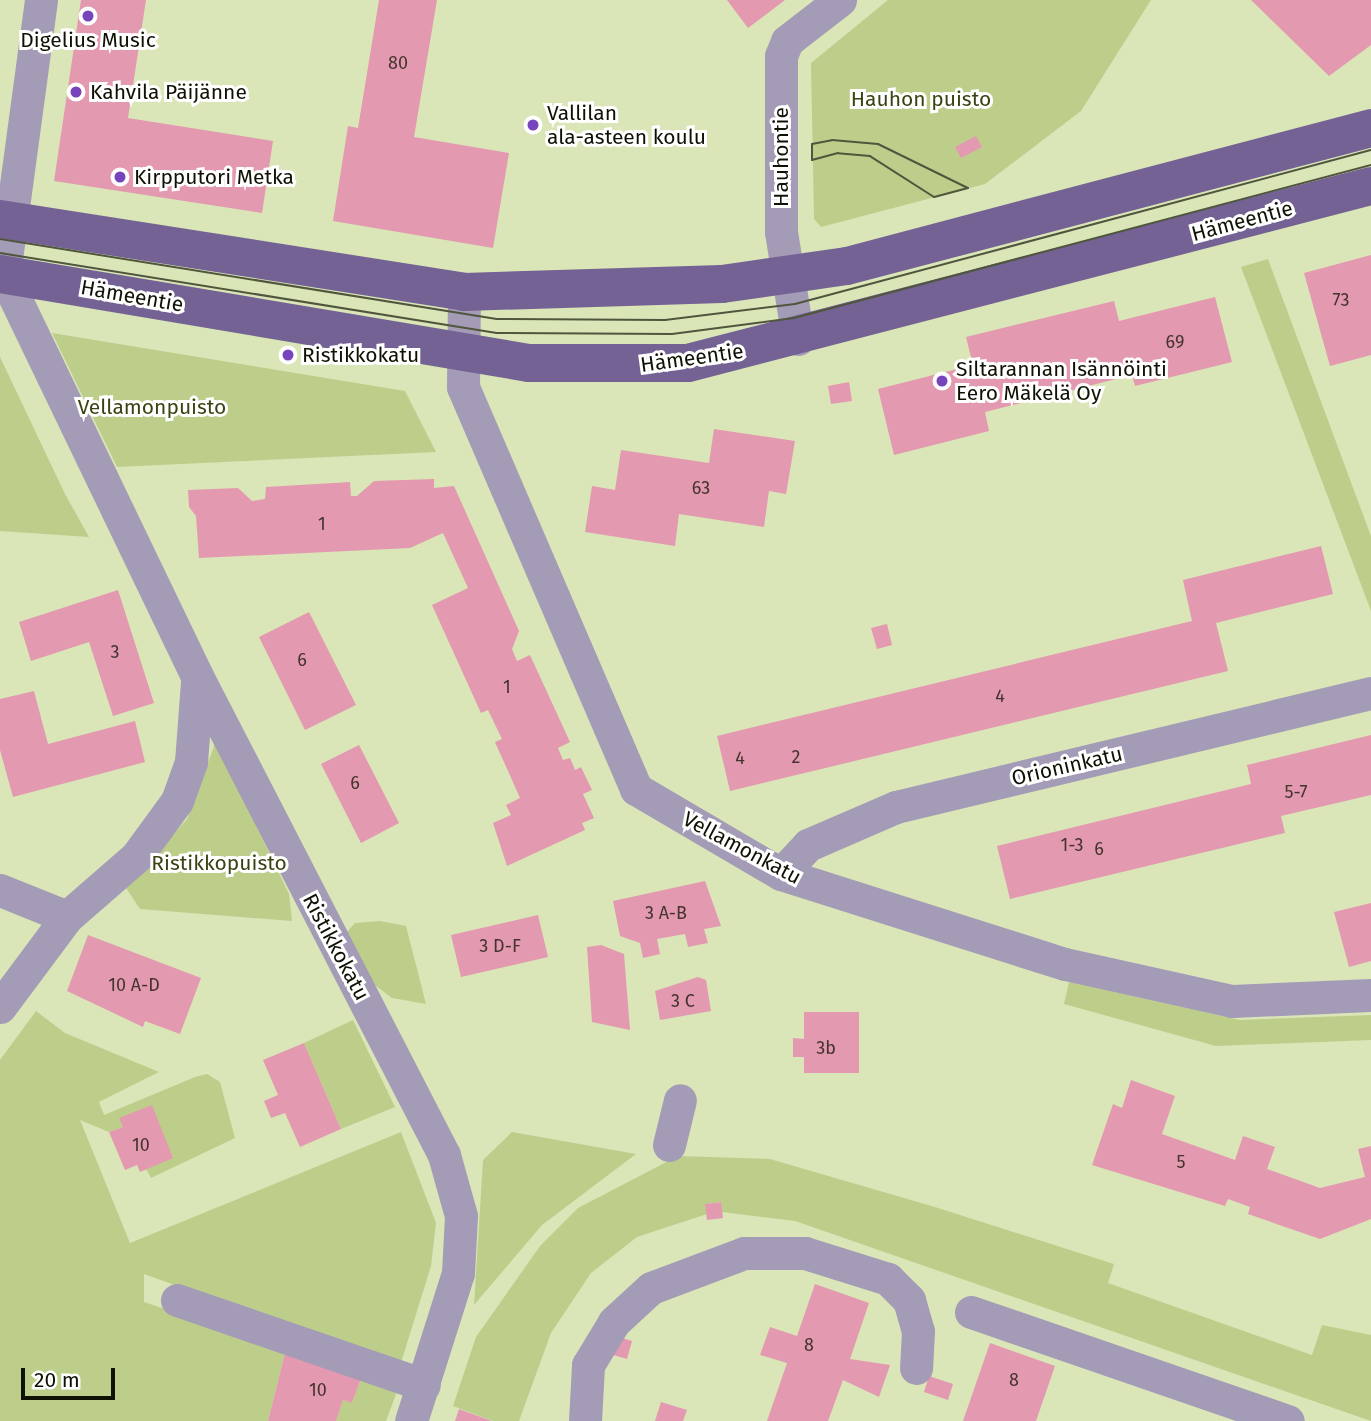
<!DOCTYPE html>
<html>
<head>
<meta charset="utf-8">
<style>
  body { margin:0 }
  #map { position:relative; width:1371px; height:1421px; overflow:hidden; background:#dae6b8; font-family:"Fira Sans",sans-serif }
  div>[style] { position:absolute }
  .green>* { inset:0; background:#bdce8b }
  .building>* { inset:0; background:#e399af }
  .minor>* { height:33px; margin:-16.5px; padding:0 16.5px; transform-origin:16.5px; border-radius:16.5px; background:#a49bb7 }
  .major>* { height:38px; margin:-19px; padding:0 19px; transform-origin:19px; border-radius:19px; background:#746294 }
  .tram>* { height:2px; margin:-1px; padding:0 1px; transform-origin:1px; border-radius:1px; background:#50563d }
  .dots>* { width:19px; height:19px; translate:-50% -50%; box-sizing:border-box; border:4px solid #fff; border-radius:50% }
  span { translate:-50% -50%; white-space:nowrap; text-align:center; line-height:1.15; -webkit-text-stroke:6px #fff; paint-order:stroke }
  .number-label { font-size:18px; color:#44342e }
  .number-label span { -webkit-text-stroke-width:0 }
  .poi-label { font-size:21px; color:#0f1203 }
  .left { translate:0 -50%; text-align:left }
  .park-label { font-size:21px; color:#3a4412 }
  .street-label { font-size:21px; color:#0f1203 }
  .scale { position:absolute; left:21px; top:1368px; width:94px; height:32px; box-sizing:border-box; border:4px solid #0f1203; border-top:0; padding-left:9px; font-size:21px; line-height:24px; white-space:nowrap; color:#0f1203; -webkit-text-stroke:5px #fff; paint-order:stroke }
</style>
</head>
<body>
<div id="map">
  <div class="green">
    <div style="clip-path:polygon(888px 0,1151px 0,1081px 111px,985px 184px,821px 227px,814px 219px,811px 63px)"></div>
    <div style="clip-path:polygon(1268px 259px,1371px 536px,1371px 611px,1241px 267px)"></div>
    <div style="clip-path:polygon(52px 333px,405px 391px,436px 452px,117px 467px)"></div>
    <div style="clip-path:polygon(0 357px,65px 494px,89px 537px,0 531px)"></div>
    <div style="clip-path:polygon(216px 741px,289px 894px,292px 921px,140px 909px,126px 888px,187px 819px)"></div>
    <div style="clip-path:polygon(380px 921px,406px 926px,426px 1004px,392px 998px,368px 980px,345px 934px,355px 923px)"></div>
    <div style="clip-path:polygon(1069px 982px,1240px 1020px,1371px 1015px,1371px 1040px,1216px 1046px,1064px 1004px)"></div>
    <div style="clip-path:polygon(36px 1011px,65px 1033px,159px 1072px,99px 1102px,104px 1115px,195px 1077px,207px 1074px,220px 1082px,235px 1138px,151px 1178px,119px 1118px,123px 1127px,109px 1132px,80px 1120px,130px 1243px,401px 1132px,436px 1223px,431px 1266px,400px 1366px,144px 1274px,144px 1302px,286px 1349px,268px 1421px,0 1421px,0 1060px)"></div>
    <div style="clip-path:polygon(353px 1020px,395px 1107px,341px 1129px,304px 1043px)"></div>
    <div style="clip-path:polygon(512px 1132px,636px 1154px,542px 1225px,474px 1305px,483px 1160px)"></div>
    <div style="clip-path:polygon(678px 1156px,770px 1159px,935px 1207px,1114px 1264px,1108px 1283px,1312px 1355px,1322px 1325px,1371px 1335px,1371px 1421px,795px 1221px,722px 1212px,720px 1202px,706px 1204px,707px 1214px,637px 1237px,591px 1273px,551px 1333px,519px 1421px,493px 1421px,453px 1406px,476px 1337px,540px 1246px,578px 1208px)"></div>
    <div style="clip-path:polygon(362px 1376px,398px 1389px,386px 1421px,336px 1421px,343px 1400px,352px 1403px)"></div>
  </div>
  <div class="building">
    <div style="clip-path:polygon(81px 0,146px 0,128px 118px,273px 141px,262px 213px,54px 181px)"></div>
    <div style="clip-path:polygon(379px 0,437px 0,414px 137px,509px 153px,493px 248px,333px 221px,348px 126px,358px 128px)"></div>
    <div style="clip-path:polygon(727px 0,785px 0,748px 28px)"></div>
    <div style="clip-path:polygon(1251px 0,1371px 0,1371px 45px,1329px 76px)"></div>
    <div style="clip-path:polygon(976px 136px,982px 147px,961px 158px,955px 147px)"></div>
    <div style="clip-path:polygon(1371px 255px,1371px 355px,1330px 366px,1304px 273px)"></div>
    <div style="clip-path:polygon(1215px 297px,1232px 362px,1135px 386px,1132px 375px,985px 412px,989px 431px,894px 455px,878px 389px,973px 365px,966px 337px,1114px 301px,1119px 321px)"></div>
    <div style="clip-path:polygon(849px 382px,852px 401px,831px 404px,828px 386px)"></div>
    <div style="clip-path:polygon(714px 429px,795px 441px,786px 494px,769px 491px,764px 527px,679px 514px,675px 546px,585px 532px,592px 486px,615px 490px,621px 450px,709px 463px)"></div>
    <div style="clip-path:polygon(434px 479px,434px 488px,454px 486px,519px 631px,512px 649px,517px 661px,530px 655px,570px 742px,558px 748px,563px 760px,570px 758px,575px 770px,581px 767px,592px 790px,583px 794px,594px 818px,582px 823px,585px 830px,507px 866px,493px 823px,511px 815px,506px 805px,520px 798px,495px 742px,502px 739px,488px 710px,481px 713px,432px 605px,468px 588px,443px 533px,410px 548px,199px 558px,196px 516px,189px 507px,188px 490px,238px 488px,252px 501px,265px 499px,266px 487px,350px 482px,351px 496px,357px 496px,374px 481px)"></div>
    <div style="clip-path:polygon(1321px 546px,1333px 594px,1216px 623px,1228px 671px,730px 791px,717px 736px,1192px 621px,1183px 580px)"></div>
    <div style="clip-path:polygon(118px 590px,154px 703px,113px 716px,89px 642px,31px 661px,19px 622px)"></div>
    <div style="clip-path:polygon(309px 612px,356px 705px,305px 730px,259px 637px)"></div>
    <div style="clip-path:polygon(887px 624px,892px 645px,877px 649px,871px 628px)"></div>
    <div style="clip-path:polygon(34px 691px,48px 744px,135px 721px,145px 762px,13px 797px,0 750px,0 699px)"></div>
    <div style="clip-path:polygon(1371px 735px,1371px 795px,1281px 816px,1285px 833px,1010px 899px,997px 846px,1251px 784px,1247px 765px)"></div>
    <div style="clip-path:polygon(359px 745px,399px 823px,361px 843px,321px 764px)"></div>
    <div style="clip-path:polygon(705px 881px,721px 926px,704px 929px,708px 943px,688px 947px,685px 934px,657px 939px,660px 954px,643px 958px,640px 943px,620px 936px,613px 901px)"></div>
    <div style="clip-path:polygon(1371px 903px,1371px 961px,1349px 967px,1334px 912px)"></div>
    <div style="clip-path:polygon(538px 915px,548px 957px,461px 977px,451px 935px)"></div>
    <div style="clip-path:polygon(88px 935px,201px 978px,180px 1034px,145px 1021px,143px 1027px,67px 991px)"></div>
    <div style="clip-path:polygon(601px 945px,624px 954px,630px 1030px,592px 1022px,587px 947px)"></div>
    <div style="clip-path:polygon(698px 977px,706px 980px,711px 1011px,660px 1020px,655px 991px)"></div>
    <div style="clip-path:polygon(804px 1012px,859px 1012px,859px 1073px,804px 1073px,804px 1057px,793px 1057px,793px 1038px,804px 1039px)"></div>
    <div style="clip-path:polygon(304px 1043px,341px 1129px,300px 1147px,285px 1113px,271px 1118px,264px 1101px,278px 1095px,263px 1060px)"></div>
    <div style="clip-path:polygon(1131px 1080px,1175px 1096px,1162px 1134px,1235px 1160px,1243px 1136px,1275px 1147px,1267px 1169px,1320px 1188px,1365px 1177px,1358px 1149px,1371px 1146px,1371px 1219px,1320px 1239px,1248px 1214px,1250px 1207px,1228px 1199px,1225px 1206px,1092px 1165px,1113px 1104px,1122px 1108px)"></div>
    <div style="clip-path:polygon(152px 1105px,173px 1158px,140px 1172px,137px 1165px,125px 1170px,109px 1132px,123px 1127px,119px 1118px)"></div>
    <div style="clip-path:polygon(721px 1202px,723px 1218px,707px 1220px,705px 1204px)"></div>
    <div style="clip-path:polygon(815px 1284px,869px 1303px,850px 1359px,890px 1365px,879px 1397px,843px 1380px,828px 1421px,767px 1421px,787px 1363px,760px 1355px,770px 1327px,797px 1336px)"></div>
    <div style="clip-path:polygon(616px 1336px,632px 1341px,627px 1359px,610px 1354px)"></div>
    <div style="clip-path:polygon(990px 1343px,1055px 1366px,1036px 1421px,963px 1421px)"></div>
    <div style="clip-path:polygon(286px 1349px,362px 1376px,352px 1403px,343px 1400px,336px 1421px,268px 1421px)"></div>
    <div style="clip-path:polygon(929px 1376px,953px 1384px,948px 1400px,924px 1392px)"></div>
    <div style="clip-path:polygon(661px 1402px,687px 1410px,683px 1421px,655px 1421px)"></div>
    <div style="clip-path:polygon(459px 1409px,492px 1421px,455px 1421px)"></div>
  </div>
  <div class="minor">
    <div style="left:41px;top:0;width:277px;rotate:97.7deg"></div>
    <div style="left:4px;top:275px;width:445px;rotate:64.3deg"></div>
    <div style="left:197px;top:676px;width:539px;rotate:62.72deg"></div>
    <div style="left:444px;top:1155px;width:63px;rotate:74.4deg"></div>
    <div style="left:461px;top:1216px;width:57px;rotate:93deg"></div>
    <div style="left:458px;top:1273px;width:155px;rotate:107.6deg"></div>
    <div style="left:464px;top:292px;width:95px;rotate:90.6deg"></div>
    <div style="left:463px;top:387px;width:438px;rotate:66.7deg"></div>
    <div style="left:636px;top:789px;width:168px;rotate:30.4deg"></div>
    <div style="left:781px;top:874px;width:298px;rotate:17.6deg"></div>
    <div style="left:1065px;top:964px;width:171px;rotate:12.5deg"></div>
    <div style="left:1232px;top:1001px;width:139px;rotate:-2.5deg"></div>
    <div style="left:798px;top:339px;width:108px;rotate:-99deg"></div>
    <div style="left:781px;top:232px;width:176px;rotate:-90deg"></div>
    <div style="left:781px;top:56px;width:16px;rotate:-68deg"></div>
    <div style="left:787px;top:41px;width:67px;rotate:-37.7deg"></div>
    <div style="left:781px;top:874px;width:40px;rotate:-47deg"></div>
    <div style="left:808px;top:845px;width:96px;rotate:-23.4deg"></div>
    <div style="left:896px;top:807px;width:488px;rotate:-13.5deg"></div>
    <div style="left:0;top:890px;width:72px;rotate:21.9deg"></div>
    <div style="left:0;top:1007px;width:112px;rotate:-53.3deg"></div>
    <div style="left:67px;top:917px;width:91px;rotate:-41deg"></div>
    <div style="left:136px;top:857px;width:69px;rotate:-53.8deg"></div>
    <div style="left:177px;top:801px;width:41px;rotate:-70.3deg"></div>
    <div style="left:191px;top:762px;width:80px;rotate:-85.7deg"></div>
    <div style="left:669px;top:1145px;width:46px;rotate:-76.3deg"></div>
    <div style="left:177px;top:1300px;width:261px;rotate:19deg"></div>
    <div style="left:971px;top:1312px;width:335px;rotate:19deg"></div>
    <div style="left:585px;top:1421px;width:56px;rotate:-86.9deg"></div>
    <div style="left:588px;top:1365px;width:50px;rotate:-58.8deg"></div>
    <div style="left:614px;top:1322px;width:50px;rotate:-42.6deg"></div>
    <div style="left:651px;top:1288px;width:99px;rotate:-20.6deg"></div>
    <div style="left:744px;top:1253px;width:61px"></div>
    <div style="left:805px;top:1253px;width:87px;rotate:17.4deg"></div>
    <div style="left:888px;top:1279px;width:30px;rotate:45deg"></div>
    <div style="left:909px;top:1300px;width:32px;rotate:74deg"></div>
    <div style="left:918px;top:1331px;width:37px;rotate:93deg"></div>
  </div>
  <div class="major">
    <div style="left:0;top:219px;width:470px;rotate:8.9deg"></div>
    <div style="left:464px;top:292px;width:258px;rotate:-1.8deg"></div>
    <div style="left:722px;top:284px;width:126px;rotate:-8.2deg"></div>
    <div style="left:847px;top:266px;width:542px;rotate:-14.75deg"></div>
    <div style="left:0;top:274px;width:536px;rotate:9.55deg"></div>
    <div style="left:529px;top:363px;width:159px"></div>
    <div style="left:688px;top:363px;width:706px;rotate:-14.53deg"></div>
  </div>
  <div class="tram">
    <div style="left:832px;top:140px;width:46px;rotate:5deg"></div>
    <div style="left:878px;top:144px;width:100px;rotate:26.1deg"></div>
    <div style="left:968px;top:188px;width:35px;rotate:165deg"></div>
    <div style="left:934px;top:197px;width:76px;rotate:-147.4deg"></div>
    <div style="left:870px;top:156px;width:32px;rotate:-175deg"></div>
    <div style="left:838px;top:153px;width:27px;rotate:165deg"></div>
    <div style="left:812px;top:160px;width:16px;rotate:-90deg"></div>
    <div style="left:812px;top:144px;width:20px;rotate:-11deg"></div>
    <div style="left:0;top:239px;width:503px;rotate:9.14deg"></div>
    <div style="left:497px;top:319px;width:168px;rotate:0.3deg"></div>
    <div style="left:665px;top:320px;width:131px;rotate:-7deg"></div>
    <div style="left:795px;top:304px;width:596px;rotate:-14.97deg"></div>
    <div style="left:0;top:253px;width:503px;rotate:9.14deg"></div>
    <div style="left:497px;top:333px;width:175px;rotate:0.3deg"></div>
    <div style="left:672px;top:334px;width:123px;rotate:-7.5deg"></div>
    <div style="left:794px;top:318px;width:597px;rotate:-14.85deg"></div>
  </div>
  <div class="dots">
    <div style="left:88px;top:16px;background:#7844bc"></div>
    <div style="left:76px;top:92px;background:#7844bc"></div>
    <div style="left:533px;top:125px;background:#7844bc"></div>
    <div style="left:120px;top:177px;background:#7844bc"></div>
    <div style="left:288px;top:355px;background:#7844bc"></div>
    <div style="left:942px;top:381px;background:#7844bc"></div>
  </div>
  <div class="number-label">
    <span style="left:398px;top:63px">80</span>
    <span style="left:1341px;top:300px">73</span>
    <span style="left:1175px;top:342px">69</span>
    <span style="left:701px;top:488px">63</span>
    <span style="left:322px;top:524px">1</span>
    <span style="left:115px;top:652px">3</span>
    <span style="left:302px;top:660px">6</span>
    <span style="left:507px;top:687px">1</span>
    <span style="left:1000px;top:696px">4</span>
    <span style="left:796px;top:757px">2</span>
    <span style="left:740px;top:758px">4</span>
    <span style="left:355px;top:783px">6</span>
    <span style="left:1296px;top:792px">5-7</span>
    <span style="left:1072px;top:845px">1-3</span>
    <span style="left:1099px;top:849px">6</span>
    <span style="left:666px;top:913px">3 A-B</span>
    <span style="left:500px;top:946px">3 D-F</span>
    <span style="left:134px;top:985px">10 A-D</span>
    <span style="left:683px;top:1001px">3 C</span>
    <span style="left:826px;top:1048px">3b</span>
    <span style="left:141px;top:1145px">10</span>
    <span style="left:1181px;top:1162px">5</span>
    <span style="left:809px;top:1345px">8</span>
    <span style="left:1014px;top:1380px">8</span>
    <span style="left:318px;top:1390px">10</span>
  </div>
  <div class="poi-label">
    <span style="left:88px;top:40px">Digelius Music</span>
    <span class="left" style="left:90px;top:92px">Kahvila Päijänne</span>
    <span class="left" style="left:547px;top:125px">Vallilan<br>ala-asteen koulu</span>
    <span class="left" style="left:134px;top:177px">Kirpputori Metka</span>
    <span class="left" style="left:302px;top:355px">Ristikkokatu</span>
    <span class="left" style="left:956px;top:381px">Siltarannan Isännöinti<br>Eero Mäkelä Oy</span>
  </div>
  <div class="park-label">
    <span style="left:921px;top:99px">Hauhon puisto</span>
    <span style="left:152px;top:407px">Vellamonpuisto</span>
    <span style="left:219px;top:863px">Ristikkopuisto</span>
  </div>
  <div class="street-label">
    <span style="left:781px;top:157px;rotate:-90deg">Hauhontie</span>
    <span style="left:1242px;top:221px;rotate:-15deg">Hämeentie</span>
    <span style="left:132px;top:296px;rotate:10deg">Hämeentie</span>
    <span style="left:692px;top:358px;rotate:-8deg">Hämeentie</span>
    <span style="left:1067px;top:766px;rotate:-13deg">Orioninkatu</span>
    <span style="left:742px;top:848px;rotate:28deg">Vellamonkatu</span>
    <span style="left:336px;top:947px;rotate:62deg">Ristikkokatu</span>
  </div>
  <div class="scale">20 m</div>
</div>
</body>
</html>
